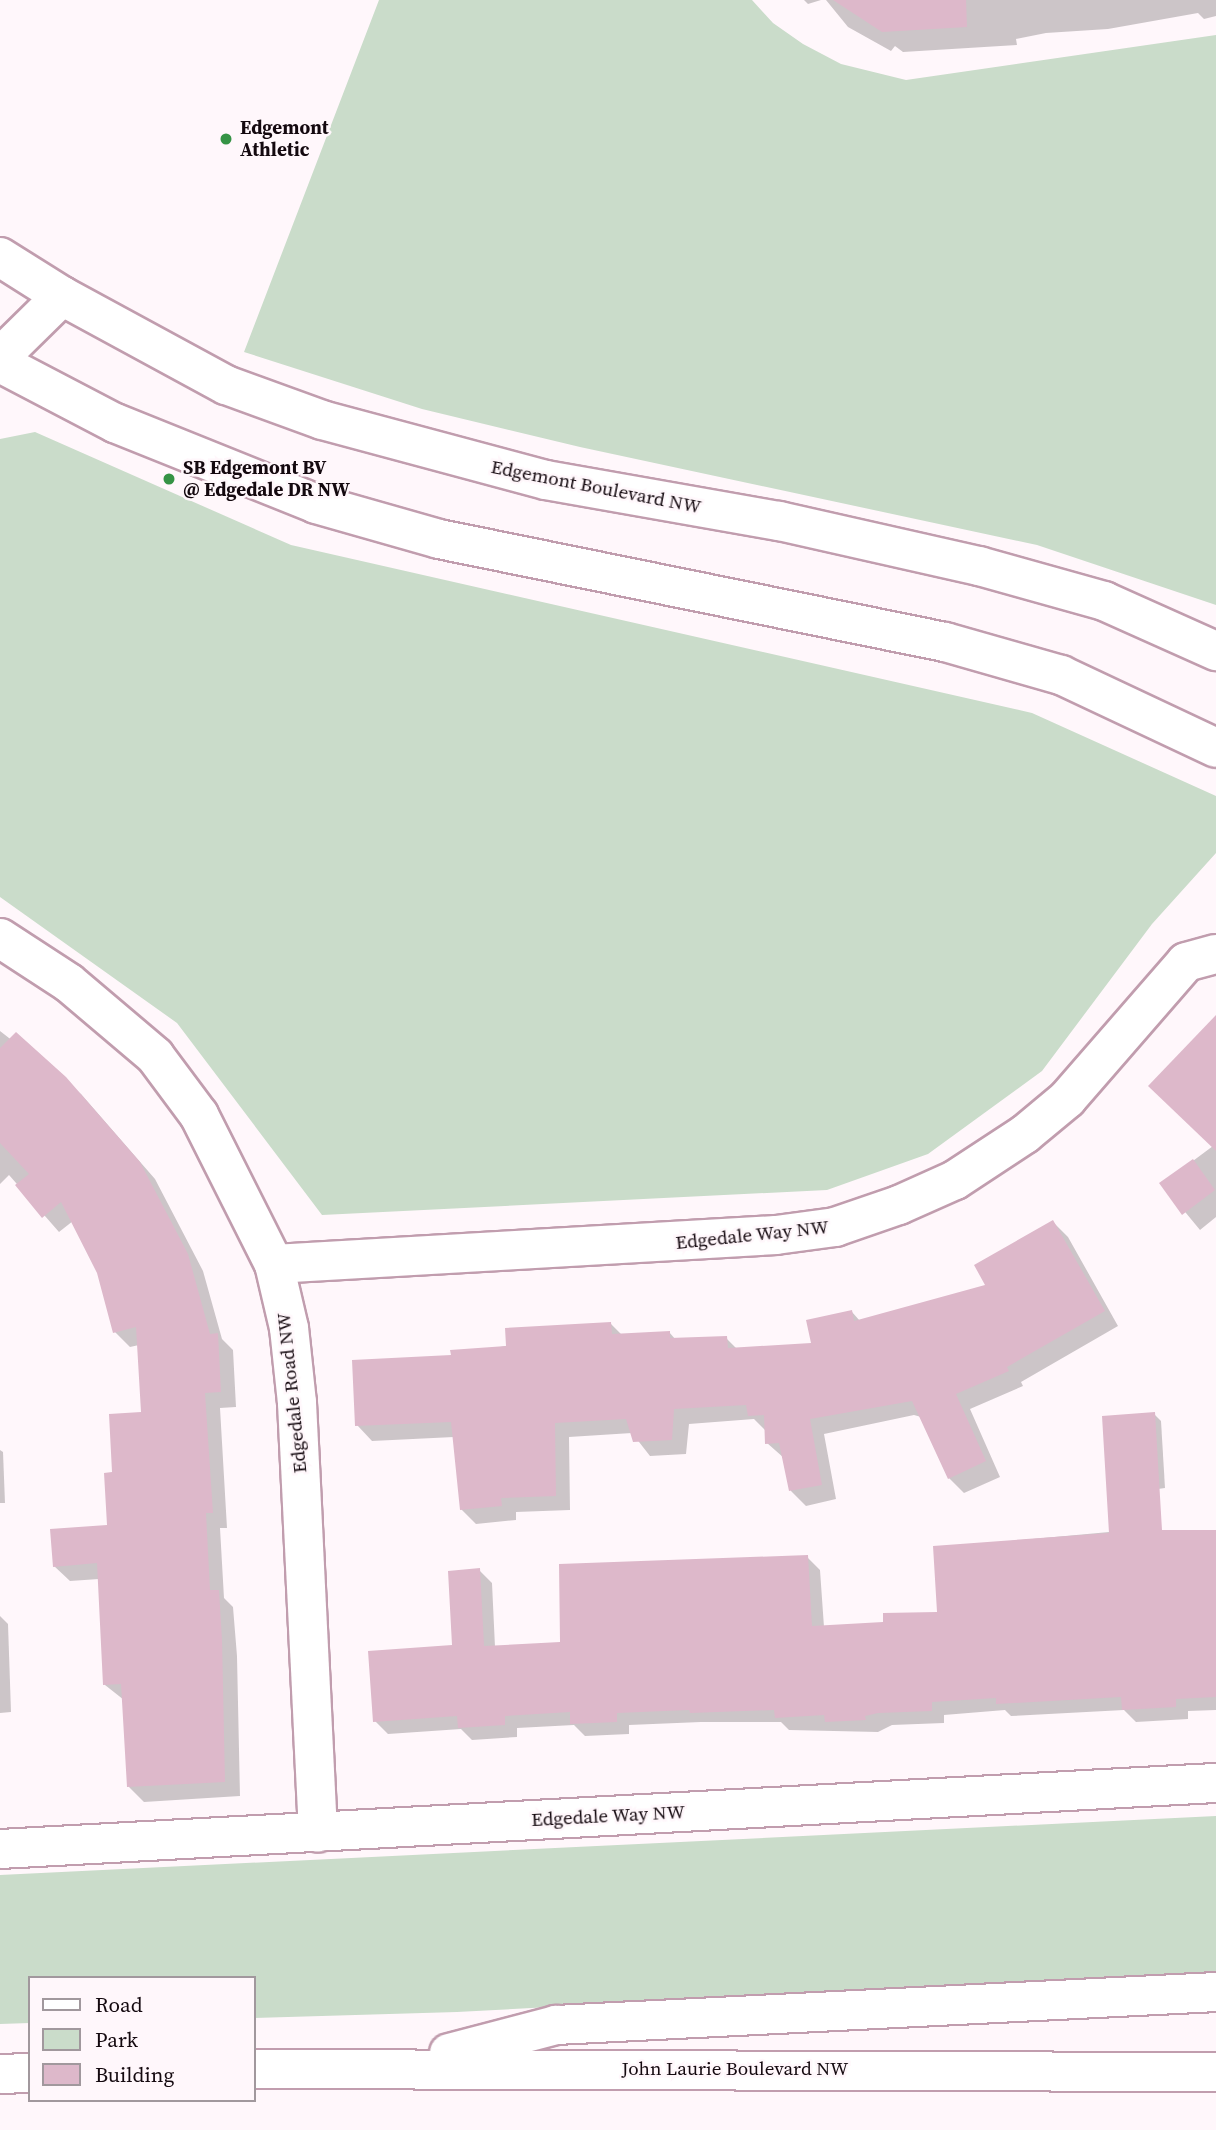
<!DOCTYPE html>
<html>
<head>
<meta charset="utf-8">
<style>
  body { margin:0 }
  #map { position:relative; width:1216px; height:2130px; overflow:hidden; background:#fff7fb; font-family:"Source Serif 4",serif }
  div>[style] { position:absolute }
  .green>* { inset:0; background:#cadcca }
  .shadow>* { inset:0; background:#0003 }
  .building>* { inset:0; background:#ddb8ca }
  .roads { filter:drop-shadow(2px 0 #c19dae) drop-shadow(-2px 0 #c19dae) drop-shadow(0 2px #c19dae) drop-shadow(0 -2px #c19dae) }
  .minor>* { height:38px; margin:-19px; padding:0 19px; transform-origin:19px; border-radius:19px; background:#fff }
  .tertiary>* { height:38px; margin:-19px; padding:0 19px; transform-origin:19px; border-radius:19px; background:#fff }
  .secondary>* { height:38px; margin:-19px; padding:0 19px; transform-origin:19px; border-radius:19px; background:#fff }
  .dots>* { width:19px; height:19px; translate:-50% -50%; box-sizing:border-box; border:4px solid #fff7fb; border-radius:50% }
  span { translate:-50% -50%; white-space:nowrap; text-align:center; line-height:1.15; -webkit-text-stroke:5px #fff7fb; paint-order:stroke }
  .poi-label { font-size:19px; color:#14090f; font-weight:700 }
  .left { translate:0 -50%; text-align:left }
  .street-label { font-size:19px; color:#14090f }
  .legend { position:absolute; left:28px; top:1976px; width:228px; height:126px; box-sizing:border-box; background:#fff7fb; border:2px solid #a1989d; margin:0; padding:9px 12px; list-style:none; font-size:21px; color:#14090f }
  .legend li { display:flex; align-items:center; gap:14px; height:35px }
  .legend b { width:35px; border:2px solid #a1989d }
</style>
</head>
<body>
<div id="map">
  <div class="green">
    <div style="clip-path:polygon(379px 0,752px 0,773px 23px,803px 44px,841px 64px,906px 80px,1216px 35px,1216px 605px,1037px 545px,580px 447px,422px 409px,244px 352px)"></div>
    <div style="clip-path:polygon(35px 432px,291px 545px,1032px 713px,1216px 796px,1216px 853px,1152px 924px,1042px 1071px,928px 1154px,827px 1190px,322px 1215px,177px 1023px,0 897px,0 439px)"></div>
    <div style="clip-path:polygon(1216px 1816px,1216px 1972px,457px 2012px,254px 2018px,254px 1978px,30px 1978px,30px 2023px,0 2024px,0 1875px)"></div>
  </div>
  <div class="shadow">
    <div style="clip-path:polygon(804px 0,821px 0,808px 4px)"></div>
    <div style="clip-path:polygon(826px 0,1216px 0,1216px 16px,1204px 19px,1198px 13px,1108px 29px,1046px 33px,1016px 39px,1017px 45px,903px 52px,895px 46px,891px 51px,848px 27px)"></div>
    <div style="clip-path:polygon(0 1031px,81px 1094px,155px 1179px,203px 1271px,222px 1339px,233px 1350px,236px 1407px,220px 1408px,227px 1528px,220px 1528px,224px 1598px,233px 1607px,237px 1656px,240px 1796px,144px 1802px,129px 1787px,124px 1700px,105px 1685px,99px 1579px,70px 1581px,54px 1566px,109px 1526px,113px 1474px,143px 1414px,139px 1345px,130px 1347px,115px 1332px,99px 1272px,73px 1221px,59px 1232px,9px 1175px,0 1184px)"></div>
    <div style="clip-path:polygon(1216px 1047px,1216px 1217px,1200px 1230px,1162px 1184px,1213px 1146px)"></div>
    <div style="clip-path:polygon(1053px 1222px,1068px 1237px,1118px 1326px,1021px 1382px,1023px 1386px,970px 1409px,1000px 1477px,964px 1493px,949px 1478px,921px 1417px,914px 1415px,824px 1434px,836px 1499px,806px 1506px,791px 1491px,784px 1458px,767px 1443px,765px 1430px,754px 1419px,689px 1424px,686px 1454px,650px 1456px,632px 1433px,569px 1437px,570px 1510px,516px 1512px,516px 1520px,476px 1524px,461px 1509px,454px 1437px,372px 1441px,357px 1425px,452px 1357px,611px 1324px,622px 1335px,669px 1332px,676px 1340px,726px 1338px,737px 1349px,813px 1345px,852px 1312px,860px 1321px,987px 1286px)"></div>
    <div style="clip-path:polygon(1154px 1414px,1161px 1421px,1165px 1488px,1115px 1495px)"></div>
    <div style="clip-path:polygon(0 1450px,3px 1452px,5px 1503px,0 1503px)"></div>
    <div style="clip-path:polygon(1216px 1531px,1216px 1710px,1188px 1711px,1188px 1719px,1136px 1722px,1124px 1710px,1011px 1716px,1005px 1710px,944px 1715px,944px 1723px,892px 1725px,878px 1732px,789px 1730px,781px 1722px,701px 1722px,629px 1725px,629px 1734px,585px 1736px,574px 1725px,517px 1728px,517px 1737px,472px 1740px,461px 1729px,388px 1734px,375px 1721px,454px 1647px,479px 1570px,492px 1583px,495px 1647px,562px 1644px,807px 1557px,820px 1570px,824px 1627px,885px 1624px,939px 1613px,935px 1548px,1109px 1532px)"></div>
    <div style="clip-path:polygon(0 1616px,8px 1624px,11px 1712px,0 1713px)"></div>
  </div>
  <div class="building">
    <div style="clip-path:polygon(833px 0,966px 0,967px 27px,882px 32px)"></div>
    <div style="clip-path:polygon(1216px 1015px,1216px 1151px,1148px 1086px)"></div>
    <div style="clip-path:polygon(16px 1032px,66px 1077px,140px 1162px,188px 1254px,210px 1334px,218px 1333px,221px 1392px,205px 1393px,213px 1513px,206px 1513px,210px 1590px,219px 1590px,222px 1640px,225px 1782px,127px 1787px,121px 1684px,103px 1685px,97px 1563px,53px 1567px,50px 1529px,107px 1525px,104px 1473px,112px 1472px,109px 1414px,141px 1412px,136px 1327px,113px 1333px,97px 1273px,61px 1202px,42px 1218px,15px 1185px,29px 1174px,0 1143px,0 1048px)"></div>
    <div style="clip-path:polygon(1193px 1159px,1215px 1190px,1182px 1215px,1159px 1183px)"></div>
    <div style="clip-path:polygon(1053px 1220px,1105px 1311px,1007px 1367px,1009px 1371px,956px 1394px,986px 1461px,948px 1479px,912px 1401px,810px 1419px,822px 1485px,789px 1491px,779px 1443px,765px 1444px,764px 1415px,748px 1416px,746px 1405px,674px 1409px,672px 1440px,633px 1442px,626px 1419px,555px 1423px,556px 1496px,501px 1498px,502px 1506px,460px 1510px,451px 1422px,355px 1426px,352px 1360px,451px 1355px,450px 1350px,506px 1346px,505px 1328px,611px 1322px,612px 1334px,670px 1331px,670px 1338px,727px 1336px,728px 1348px,811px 1343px,806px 1320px,852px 1310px,854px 1321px,985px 1285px,974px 1265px)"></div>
    <div style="clip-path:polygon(1155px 1412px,1162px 1530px,1216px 1530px,1216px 1697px,1176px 1699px,1176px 1707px,1122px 1710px,1121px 1697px,996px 1704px,996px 1698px,932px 1702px,932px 1711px,878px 1713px,865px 1716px,866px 1720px,825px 1722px,824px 1715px,775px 1718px,774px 1710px,690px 1713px,689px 1710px,617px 1713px,617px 1722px,570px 1724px,570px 1712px,505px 1716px,505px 1725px,458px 1728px,457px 1716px,373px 1722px,368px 1651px,452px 1645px,448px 1571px,480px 1568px,484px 1646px,560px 1642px,559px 1564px,808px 1555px,812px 1626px,883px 1622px,883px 1613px,937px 1612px,933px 1546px,1109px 1533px,1102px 1416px)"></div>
  </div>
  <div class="roads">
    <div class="minor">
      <div style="left:0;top:938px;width:82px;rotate:33.1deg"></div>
      <div style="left:69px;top:983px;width:113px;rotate:40.3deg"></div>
      <div style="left:155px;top:1056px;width:74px;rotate:53.3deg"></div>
      <div style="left:199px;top:1115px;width:167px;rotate:63.3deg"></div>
      <div style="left:274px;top:1264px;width:66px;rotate:76.8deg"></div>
      <div style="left:289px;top:1328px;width:75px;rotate:83.9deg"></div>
      <div style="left:297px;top:1403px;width:430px;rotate:87.2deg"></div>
      <div style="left:274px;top:1264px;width:503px;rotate:-3.31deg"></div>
      <div style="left:776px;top:1235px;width:60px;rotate:-7.7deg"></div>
      <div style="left:835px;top:1227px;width:68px;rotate:-19deg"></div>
      <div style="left:899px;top:1205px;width:61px;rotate:-24.1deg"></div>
      <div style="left:955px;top:1180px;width:84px;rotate:-33.3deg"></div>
      <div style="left:1025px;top:1134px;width:55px;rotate:-39.8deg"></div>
      <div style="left:1067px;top:1099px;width:181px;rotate:-49deg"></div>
      <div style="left:1186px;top:962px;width:31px;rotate:-15deg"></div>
      <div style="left:0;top:1849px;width:1218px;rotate:-3.11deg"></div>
    </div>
    <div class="tertiary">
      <div style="left:0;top:357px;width:87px;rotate:-44.5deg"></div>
    </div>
    <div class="secondary">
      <div style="left:0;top:257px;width:73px;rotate:32.2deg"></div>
      <div style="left:62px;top:296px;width:187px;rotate:28.5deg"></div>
      <div style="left:226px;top:385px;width:102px;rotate:20deg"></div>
      <div style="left:322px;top:420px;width:232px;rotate:15deg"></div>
      <div style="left:546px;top:480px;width:237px;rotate:10deg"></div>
      <div style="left:779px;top:521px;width:205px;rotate:12.7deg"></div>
      <div style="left:979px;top:566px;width:130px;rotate:15.6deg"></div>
      <div style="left:1104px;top:601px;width:123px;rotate:24.1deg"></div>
      <div style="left:0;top:363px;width:130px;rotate:27.6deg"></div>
      <div style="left:115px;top:423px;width:217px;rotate:21.9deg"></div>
      <div style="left:316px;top:504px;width:128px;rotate:15.9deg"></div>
      <div style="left:439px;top:539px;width:516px;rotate:11.51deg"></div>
      <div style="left:945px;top:642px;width:121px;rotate:15.9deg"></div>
      <div style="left:1061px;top:675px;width:171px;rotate:25.2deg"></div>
      <div style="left:449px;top:2053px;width:111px;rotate:-14.7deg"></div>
      <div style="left:556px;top:2025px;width:661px;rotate:-2.86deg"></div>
      <div style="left:254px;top:2069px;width:962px;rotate:0.18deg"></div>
      <div style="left:0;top:2074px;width:30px;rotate:-2deg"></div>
    </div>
  </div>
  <div class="dots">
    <div style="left:226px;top:139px;background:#359345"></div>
    <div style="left:169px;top:479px;background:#359345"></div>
  </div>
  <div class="poi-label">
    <span class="left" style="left:240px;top:139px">Edgemont<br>Athletic</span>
    <span class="left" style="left:183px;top:479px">SB Edgemont BV<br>@ Edgedale DR NW</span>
  </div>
  <div class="street-label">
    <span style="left:596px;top:487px;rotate:11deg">Edgemont Boulevard NW</span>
    <span style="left:752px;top:1235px;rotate:-6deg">Edgedale Way NW</span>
    <span style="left:292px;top:1393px;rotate:-96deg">Edgedale Road NW</span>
    <span style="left:608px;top:1816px;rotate:-3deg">Edgedale Way NW</span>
    <span style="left:735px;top:2069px">John Laurie Boulevard NW</span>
  </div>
  <ul class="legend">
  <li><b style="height:9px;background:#fff"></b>Road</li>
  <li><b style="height:19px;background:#cadcca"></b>Park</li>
  <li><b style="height:19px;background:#ddb8ca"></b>Building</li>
  </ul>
</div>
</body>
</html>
